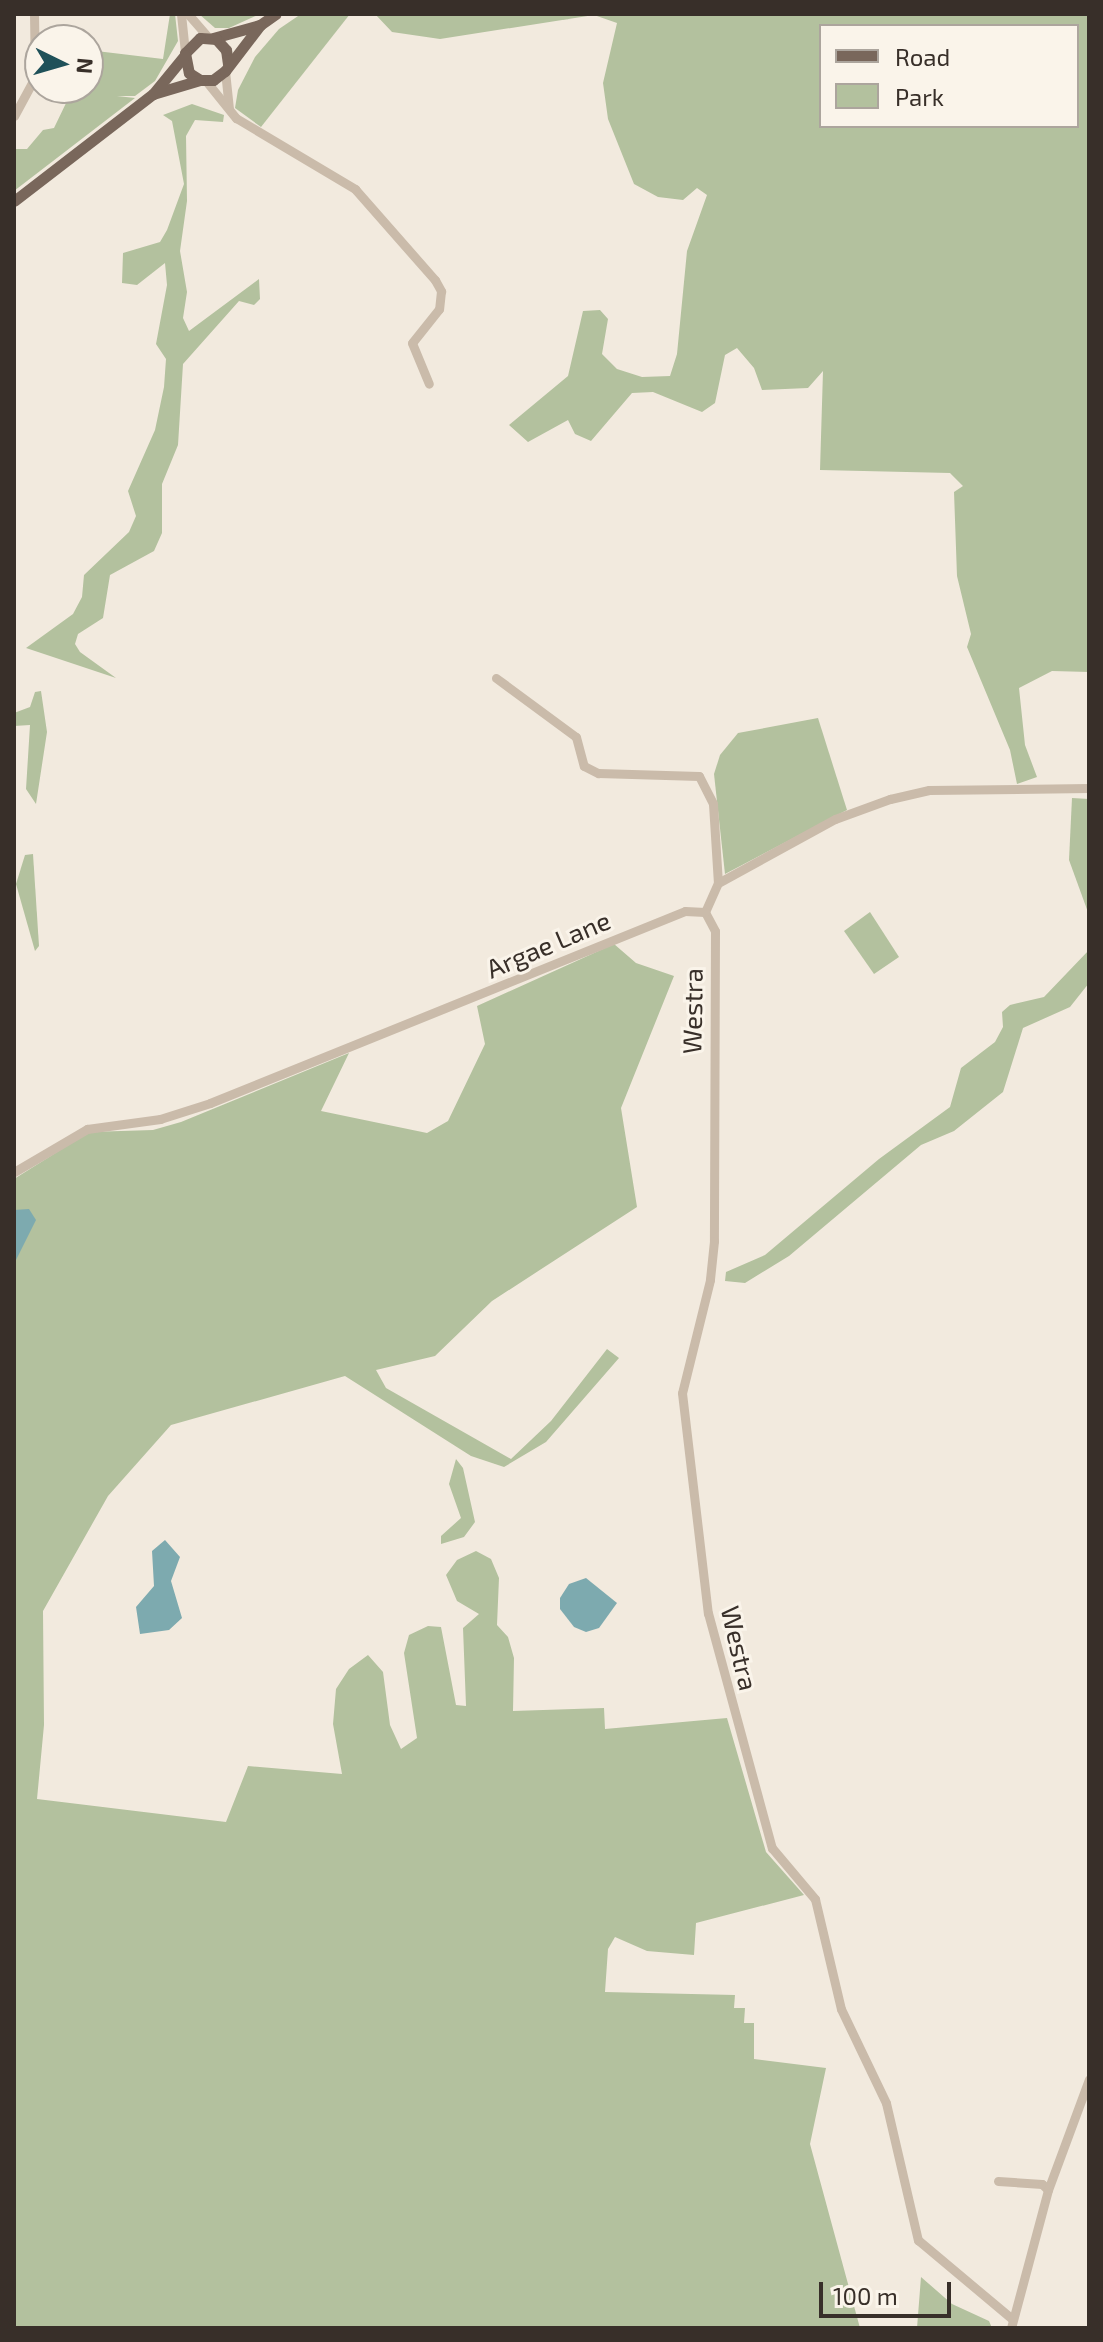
<!DOCTYPE html>
<html>
<head>
<meta charset="utf-8">
<style>
  body { margin:0 }
  #map { position:relative; width:1103px; height:2342px; overflow:hidden; background:#f2eade; font-family:"Exo 2",sans-serif }
  div>[style] { position:absolute }
  .green>* { inset:0; background:#b3c19e }
  .water>* { inset:0; background:#7daaaf }
  .minor>* { height:9px; margin:-4.5px; padding:0 4.5px; transform-origin:4.5px; border-radius:4.5px; background:#cabbaa }
  .major>* { height:11px; margin:-5.5px; padding:0 5.5px; transform-origin:5.5px; border-radius:5.5px; background:#79675b }
  span { translate:-50% -50%; white-space:nowrap; text-align:center; line-height:1.15; -webkit-text-stroke:6px #faf4ea; paint-order:stroke }
  .street-label { font-size:26px; color:#382f29 }
  .frame { position:absolute; inset:0; border:16px solid #382f29; pointer-events:none }
  .legend { position:absolute; left:819px; top:24px; width:260px; height:104px; box-sizing:border-box; background:#faf4ea; border:2px solid #aca59d; margin:0; padding:10px 14px; list-style:none; font-size:24px; color:#382f29 }
  .legend li { display:flex; align-items:center; gap:16px; height:40px }
  .legend b { width:40px; border:2px solid #aca59d }
  .north { position:absolute; left:24px; top:24px; width:80px; height:80px; box-sizing:border-box; background:#faf4ea; border:2px solid #aca59d; border-radius:50%; rotate:95deg; font-size:22px; font-weight:700; line-height:32px; text-align:center; color:#382f29 }
  .north::after { content:''; display:block; margin:auto; width:28px; height:36px; background:#1f5159; clip-path:polygon(50% 0,100% 100%,50% 72%,0 100%) }
  .scale { position:absolute; left:819px; top:2282px; width:132px; height:36px; box-sizing:border-box; border:4px solid #382f29; border-top:0; padding-left:10px; font-size:24px; line-height:28px; white-space:nowrap; color:#382f29; -webkit-text-stroke:6px #faf4ea; paint-order:stroke }
</style>
</head>
<body>
<div id="map">
  <div class="green">
    <div style="clip-path:polygon(170px 14px,175px 14px,178px 41px,155px 81px,135px 96px,117px 96px,135px 98px,14px 191px,14px 149px,27px 149px,43px 130px,54px 128px,68px 99px,65px 88px,88px 88px,88px 50px,163px 59px)"></div>
    <div style="clip-path:polygon(199px 14px,260px 14px,229px 28px,215px 28px)"></div>
    <div style="clip-path:polygon(301px 14px,350px 14px,261px 127px,235px 108px,238px 90px,255px 57px,279px 29px)"></div>
    <div style="clip-path:polygon(evenodd,375px 14px,1089px 14px,1089px 672px,1052px 671px,1019px 688px,1025px 745px,1037px 777px,1017px 784px,1010px 750px,967px 647px,971px 634px,957px 576px,954px 492px,963px 486px,950px 473px,820px 470px,823px 371px,808px 388px,762px 390px,754px 368px,737px 348px,725px 355px,715px 403px,702px 412px,653px 392px,632px 393px,591px 441px,575px 434px,568px 420px,528px 442px,509px 425px,568px 376px,583px 311px,600px 310px,608px 319px,602px 354px,617px 369px,642px 377px,670px 376px,677px 354px,687px 251px,707px 195px,697px 188px,683px 200px,658px 197px,634px 184px,608px 119px,603px 83px,617px 23px,594px 15px,440px 39px,392px 32px,375px 14px,821px 26px,1077px 26px,1077px 126px,821px 126px,821px 26px)"></div>
    <div style="clip-path:polygon(192px 104px,224px 115px,223px 122px,195px 120px,186px 136px,187px 201px,180px 251px,187px 292px,183px 318px,189px 331px,259px 279px,260px 299px,254px 305px,239px 301px,183px 364px,178px 445px,162px 484px,162px 533px,154px 551px,110px 575px,103px 618px,78px 634px,75px 644px,80px 652px,116px 678px,26px 648px,73px 614px,82px 597px,84px 575px,129px 532px,136px 516px,128px 491px,155px 430px,164px 387px,166px 359px,156px 344px,167px 285px,165px 263px,137px 285px,122px 283px,123px 253px,160px 242px,167px 230px,184px 184px,172px 121px,163px 115px)"></div>
    <div style="clip-path:polygon(41px 691px,47px 732px,36px 804px,26px 789px,30px 725px,14px 726px,14px 713px,30px 707px,35px 692px)"></div>
    <div style="clip-path:polygon(818px 718px,847px 810px,725px 874px,714px 774px,720px 755px,738px 733px)"></div>
    <div style="clip-path:polygon(1072px 798px,1089px 799px,1089px 915px,1069px 860px)"></div>
    <div style="clip-path:polygon(33px 854px,39px 946px,35px 951px,16px 884px,25px 855px)"></div>
    <div style="clip-path:polygon(870px 912px,899px 957px,874px 974px,844px 931px)"></div>
    <div style="clip-path:polygon(614px 944px,636px 963px,674px 976px,621px 1108px,637px 1207px,492px 1301px,435px 1356px,376px 1370px,386px 1388px,511px 1459px,551px 1421px,607px 1349px,619px 1358px,546px 1442px,504px 1467px,471px 1456px,345px 1376px,171px 1425px,108px 1496px,43px 1611px,44px 1725px,37px 1799px,226px 1822px,248px 1766px,342px 1774px,333px 1724px,336px 1689px,349px 1669px,368px 1655px,383px 1672px,390px 1725px,401px 1749px,417px 1738px,404px 1653px,409px 1635px,428px 1626px,441px 1627px,456px 1705px,466px 1706px,463px 1628px,479px 1614px,457px 1601px,446px 1575px,457px 1560px,476px 1551px,491px 1559px,499px 1578px,497px 1625px,508px 1637px,514px 1658px,513px 1711px,604px 1708px,605px 1729px,727px 1718px,766px 1852px,804px 1895px,696px 1923px,694px 1955px,647px 1951px,615px 1937px,608px 1949px,605px 1992px,735px 1995px,734px 2008px,745px 2008px,744px 2023px,754px 2023px,754px 2059px,826px 2068px,810px 2144px,860px 2328px,14px 2328px,14px 1179px,89px 1132px,153px 1130px,181px 1122px,349px 1053px,321px 1111px,427px 1133px,448px 1121px,485px 1044px,477px 1006px)"></div>
    <div style="clip-path:polygon(1089px 950px,1089px 983px,1070px 1007px,1023px 1028px,1003px 1092px,954px 1131px,921px 1145px,789px 1256px,745px 1283px,725px 1281px,726px 1272px,765px 1255px,879px 1159px,950px 1107px,961px 1068px,995px 1042px,1003px 1027px,1002px 1012px,1010px 1005px,1044px 997px)"></div>
    <div style="clip-path:polygon(456px 1459px,463px 1468px,475px 1522px,464px 1537px,441px 1544px,441px 1536px,461px 1518px,449px 1484px)"></div>
    <div style="clip-path:polygon(921px 2277px,952px 2304px,989px 2321px,992px 2328px,917px 2328px)"></div>
  </div>
  <div class="water">
    <div style="clip-path:polygon(29px 1209px,36px 1220px,14px 1264px,14px 1210px)"></div>
    <div style="clip-path:polygon(165px 1540px,180px 1557px,171px 1581px,182px 1618px,169px 1630px,140px 1634px,136px 1607px,154px 1586px,152px 1551px)"></div>
    <div style="clip-path:polygon(586px 1578px,617px 1603px,599px 1628px,586px 1632px,574px 1627px,560px 1609px,560px 1598px,569px 1584px)"></div>
  </div>
  <div class="minor">
    <div style="left:181px;top:14px;width:39px;rotate:84deg"></div>
    <div style="left:188px;top:14px;width:30px;rotate:49deg"></div>
    <div style="left:225px;top:71px;width:37px;rotate:84deg"></div>
    <div style="left:206px;top:81px;width:48px;rotate:51deg"></div>
    <div style="left:236px;top:118px;width:139px;rotate:30.8deg"></div>
    <div style="left:355px;top:189px;width:121px;rotate:48.7deg"></div>
    <div style="left:435px;top:280px;width:13px;rotate:61deg"></div>
    <div style="left:441px;top:291px;width:18px;rotate:96deg"></div>
    <div style="left:439px;top:309px;width:43px;rotate:128.5deg"></div>
    <div style="left:412px;top:343px;width:44px;rotate:67.5deg"></div>
    <div style="left:14px;top:116px;width:44px;rotate:-61.7deg"></div>
    <div style="left:35px;top:77px;width:63px;rotate:-90.9deg"></div>
    <div style="left:496px;top:678px;width:99px;rotate:36.4deg"></div>
    <div style="left:576px;top:737px;width:30px;rotate:75deg"></div>
    <div style="left:584px;top:766px;width:16px;rotate:27deg"></div>
    <div style="left:598px;top:773px;width:101px;rotate:1.7deg"></div>
    <div style="left:699px;top:776px;width:31px;rotate:63deg"></div>
    <div style="left:713px;top:804px;width:79px;rotate:86.4deg"></div>
    <div style="left:705px;top:912px;width:21px;rotate:62deg"></div>
    <div style="left:715px;top:931px;width:310px;rotate:90.2deg"></div>
    <div style="left:714px;top:1241px;width:39px;rotate:96deg"></div>
    <div style="left:710px;top:1280px;width:116px;rotate:103.9deg"></div>
    <div style="left:682px;top:1393px;width:222px;rotate:83.3deg"></div>
    <div style="left:708px;top:1613px;width:244px;rotate:74.8deg"></div>
    <div style="left:772px;top:1848px;width:67px;rotate:49.9deg"></div>
    <div style="left:815px;top:1899px;width:113px;rotate:76.7deg"></div>
    <div style="left:841px;top:2009px;width:104px;rotate:64.4deg"></div>
    <div style="left:886px;top:2103px;width:141px;rotate:76.9deg"></div>
    <div style="left:918px;top:2240px;width:123px;rotate:40deg"></div>
    <div style="left:705px;top:912px;width:32px;rotate:-66deg"></div>
    <div style="left:718px;top:883px;width:133px;rotate:-28.7deg"></div>
    <div style="left:835px;top:819px;width:59px;rotate:-20deg"></div>
    <div style="left:890px;top:799px;width:40px;rotate:-13deg"></div>
    <div style="left:929px;top:790px;width:160px;rotate:-0.7deg"></div>
    <div style="left:14px;top:1172px;width:85px;rotate:-30.5deg"></div>
    <div style="left:87px;top:1129px;width:74px;rotate:-7.8deg"></div>
    <div style="left:160px;top:1119px;width:52px;rotate:-17.7deg"></div>
    <div style="left:210px;top:1103px;width:512px;rotate:-22.01deg"></div>
    <div style="left:685px;top:911px;width:20px;rotate:3deg"></div>
    <div style="left:998px;top:2181px;width:44px;rotate:3.9deg"></div>
    <div style="left:1042px;top:2184px;width:8px;rotate:45deg"></div>
    <div style="left:1011px;top:2328px;width:143px;rotate:-75deg"></div>
    <div style="left:1048px;top:2190px;width:118px;rotate:-69.7deg"></div>
  </div>
  <div class="major">
    <div style="left:213px;top:38px;width:49px;rotate:-15.5deg"></div>
    <div style="left:260px;top:25px;width:19px;rotate:-35deg"></div>
    <div style="left:228px;top:64px;width:14px;rotate:-98deg"></div>
    <div style="left:226px;top:50px;width:15px;rotate:-132deg"></div>
    <div style="left:216px;top:39px;width:16px;rotate:-176deg"></div>
    <div style="left:200px;top:38px;width:21px;rotate:135deg"></div>
    <div style="left:185px;top:53px;width:20px;rotate:79deg"></div>
    <div style="left:189px;top:73px;width:13px;rotate:32deg"></div>
    <div style="left:200px;top:80px;width:13px"></div>
    <div style="left:213px;top:80px;width:15px;rotate:-37deg"></div>
    <div style="left:225px;top:71px;width:58px;rotate:-52.7deg"></div>
    <div style="left:153px;top:94px;width:49px;rotate:-16.6deg"></div>
    <div style="left:14px;top:201px;width:175px;rotate:-37.6deg"></div>
    <div style="left:153px;top:94px;width:50px;rotate:-50.6deg"></div>
  </div>
  <div class="street-label">
    <span style="left:548px;top:944px;rotate:-23deg">Argae Lane</span>
    <span style="left:692px;top:1011px;rotate:-89deg">Westra</span>
    <span style="left:740px;top:1648px;rotate:77deg">Westra</span>
  </div>
  <div class="frame"></div>
  <ul class="legend">
  <li><b style="height:10px;background:#79675b"></b>Road</li>
  <li><b style="height:22px;background:#b3c19e"></b>Park</li>
  </ul>
  <div class="north">N</div>
  <div class="scale">100 m</div>
</div>
</body>
</html>
